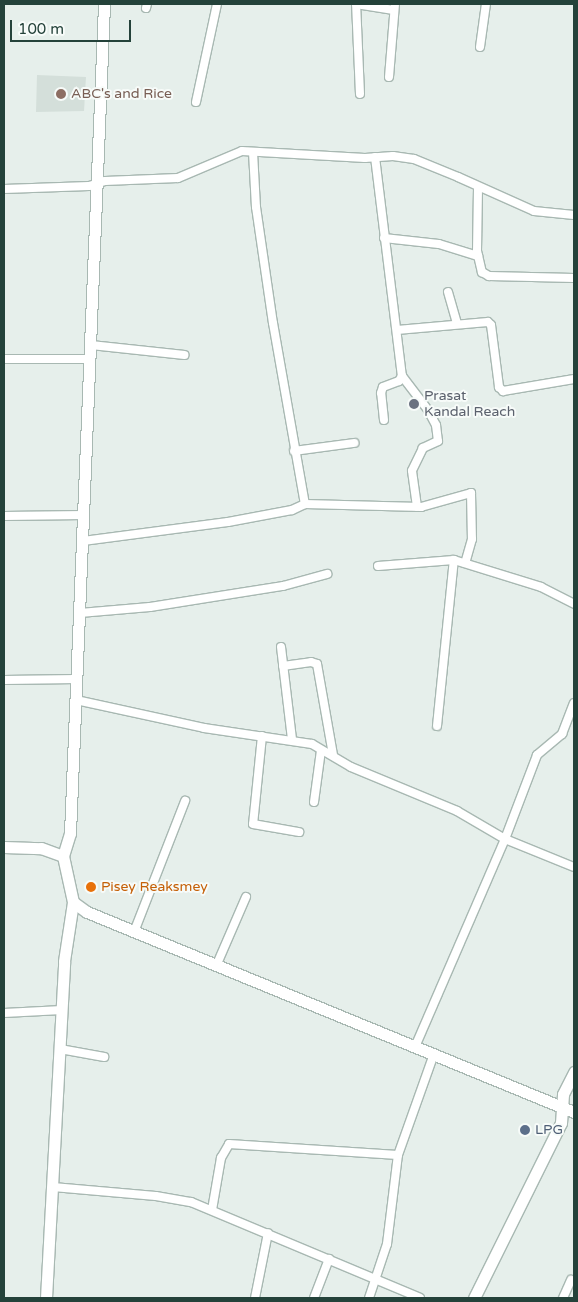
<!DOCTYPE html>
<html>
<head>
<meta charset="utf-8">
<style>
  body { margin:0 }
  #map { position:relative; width:578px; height:1302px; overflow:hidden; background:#e6efeb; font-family:"Varela Round",sans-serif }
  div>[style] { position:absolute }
  .built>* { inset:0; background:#d4dfda }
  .roads { filter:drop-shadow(1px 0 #a8b8b2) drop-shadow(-1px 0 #a8b8b2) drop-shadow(0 1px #a8b8b2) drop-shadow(0 -1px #a8b8b2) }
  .street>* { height:8px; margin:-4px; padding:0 4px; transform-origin:4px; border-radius:4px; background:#fff }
  .secondary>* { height:11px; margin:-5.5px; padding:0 5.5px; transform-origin:5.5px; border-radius:5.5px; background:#fff }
  .dots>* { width:14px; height:14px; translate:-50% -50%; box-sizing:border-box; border:2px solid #f7fbf9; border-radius:50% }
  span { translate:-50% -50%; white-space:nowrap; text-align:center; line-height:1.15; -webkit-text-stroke:4px #f7fbf9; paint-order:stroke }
  .education-label { font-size:14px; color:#785e54 }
  .left { translate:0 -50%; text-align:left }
  .worship-label { font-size:14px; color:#5b616d }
  .food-label { font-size:14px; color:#c56008 }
  .service-label { font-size:14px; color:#4e5e75 }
  .frame { position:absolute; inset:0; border:5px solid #24423a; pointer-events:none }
  .scale { position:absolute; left:10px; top:20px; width:121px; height:22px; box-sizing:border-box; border:2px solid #24423a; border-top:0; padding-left:6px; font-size:15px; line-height:18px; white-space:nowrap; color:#24423a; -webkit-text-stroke:4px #f7fbf9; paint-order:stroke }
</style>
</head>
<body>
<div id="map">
  <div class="built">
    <div style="clip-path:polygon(37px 75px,86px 77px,84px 111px,36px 112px)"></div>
  </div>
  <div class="roads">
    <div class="street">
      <div style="left:146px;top:8px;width:4px;rotate:-76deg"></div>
      <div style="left:480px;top:47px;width:43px;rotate:-82.1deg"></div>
      <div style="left:389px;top:77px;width:73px;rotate:-85.3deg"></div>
      <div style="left:360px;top:94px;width:90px;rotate:-92.5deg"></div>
      <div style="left:356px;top:4px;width:38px;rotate:9deg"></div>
      <div style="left:196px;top:102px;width:100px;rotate:-77.9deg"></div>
      <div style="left:253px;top:152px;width:55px;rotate:86.9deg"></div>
      <div style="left:256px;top:207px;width:117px;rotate:81.7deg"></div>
      <div style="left:273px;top:323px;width:184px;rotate:80deg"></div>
      <div style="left:375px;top:157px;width:221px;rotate:83deg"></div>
      <div style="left:402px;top:376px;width:43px;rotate:52.6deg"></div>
      <div style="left:428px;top:410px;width:17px;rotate:62deg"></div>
      <div style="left:436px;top:425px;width:16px;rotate:83deg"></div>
      <div style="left:438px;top:441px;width:17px;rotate:155deg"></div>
      <div style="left:423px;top:448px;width:25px;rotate:116deg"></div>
      <div style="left:412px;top:471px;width:36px;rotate:82deg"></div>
      <div style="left:478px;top:188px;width:63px;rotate:90.9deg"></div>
      <div style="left:477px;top:251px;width:22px;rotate:77deg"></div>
      <div style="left:482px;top:272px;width:8px;rotate:30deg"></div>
      <div style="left:489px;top:276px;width:85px;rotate:1.3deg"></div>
      <div style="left:4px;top:189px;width:85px;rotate:-2deg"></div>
      <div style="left:89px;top:186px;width:17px;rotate:-17deg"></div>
      <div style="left:105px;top:181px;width:73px;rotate:-2.4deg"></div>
      <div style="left:178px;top:178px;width:69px;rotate:-22.9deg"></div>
      <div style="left:242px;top:151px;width:123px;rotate:3.3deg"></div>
      <div style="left:365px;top:158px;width:28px;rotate:-4deg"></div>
      <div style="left:393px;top:156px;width:21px;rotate:8deg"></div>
      <div style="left:414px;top:159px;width:48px;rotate:22.2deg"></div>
      <div style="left:458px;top:177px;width:83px;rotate:24.1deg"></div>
      <div style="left:534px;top:211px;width:40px;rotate:5.7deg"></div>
      <div style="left:384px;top:238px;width:55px;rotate:6.2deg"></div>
      <div style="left:439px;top:244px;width:41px;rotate:17.1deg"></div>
      <div style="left:448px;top:292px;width:32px;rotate:74deg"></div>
      <div style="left:397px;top:330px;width:91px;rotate:-5deg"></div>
      <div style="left:488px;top:322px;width:4px;rotate:45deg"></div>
      <div style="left:491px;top:325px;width:63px;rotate:82.6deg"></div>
      <div style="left:499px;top:387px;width:6px;rotate:45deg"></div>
      <div style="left:503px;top:391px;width:72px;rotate:-9.6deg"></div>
      <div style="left:91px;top:345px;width:94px;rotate:6.1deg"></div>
      <div style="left:4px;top:359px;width:86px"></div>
      <div style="left:384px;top:420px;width:27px;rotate:-96deg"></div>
      <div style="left:381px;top:393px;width:6px;rotate:-72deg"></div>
      <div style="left:383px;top:387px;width:17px;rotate:-21deg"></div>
      <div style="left:399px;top:381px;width:6px;rotate:-59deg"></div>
      <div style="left:294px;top:451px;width:61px;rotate:-7.6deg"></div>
      <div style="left:4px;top:516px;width:80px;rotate:-0.7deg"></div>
      <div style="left:83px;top:541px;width:146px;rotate:-7.5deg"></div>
      <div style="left:228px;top:522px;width:65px;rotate:-10.6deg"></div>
      <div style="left:292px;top:510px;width:14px;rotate:-25deg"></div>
      <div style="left:305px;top:504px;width:116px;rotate:1.5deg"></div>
      <div style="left:421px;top:507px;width:52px;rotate:-15.6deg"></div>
      <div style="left:471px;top:493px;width:46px;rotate:88.8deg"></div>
      <div style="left:472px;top:539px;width:25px;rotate:106deg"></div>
      <div style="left:378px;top:566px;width:76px;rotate:-4.5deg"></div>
      <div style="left:454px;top:560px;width:91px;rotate:17.2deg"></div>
      <div style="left:541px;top:587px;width:37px;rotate:27deg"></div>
      <div style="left:80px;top:613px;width:70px;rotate:-4.9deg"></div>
      <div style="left:150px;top:607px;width:135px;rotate:-9deg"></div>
      <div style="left:283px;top:586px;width:46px;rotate:-15.3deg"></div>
      <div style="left:281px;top:647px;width:93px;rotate:83.2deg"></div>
      <div style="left:283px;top:666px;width:28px;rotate:-8deg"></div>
      <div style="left:311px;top:662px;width:6px;rotate:18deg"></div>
      <div style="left:317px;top:664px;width:92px;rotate:80deg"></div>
      <div style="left:4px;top:680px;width:73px;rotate:-0.8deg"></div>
      <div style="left:76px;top:700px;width:131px;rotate:12.3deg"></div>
      <div style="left:204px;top:728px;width:109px;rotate:8.4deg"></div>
      <div style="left:312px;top:744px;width:45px;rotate:30.5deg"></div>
      <div style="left:351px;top:767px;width:115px;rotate:22.5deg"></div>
      <div style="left:457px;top:811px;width:56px;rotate:30.3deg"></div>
      <div style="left:505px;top:839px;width:74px;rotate:22.1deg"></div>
      <div style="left:437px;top:726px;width:167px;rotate:-84.2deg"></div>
      <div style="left:262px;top:736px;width:88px;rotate:95.8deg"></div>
      <div style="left:253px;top:824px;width:47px;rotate:9.9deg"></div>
      <div style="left:314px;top:802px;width:52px;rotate:-82.3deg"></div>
      <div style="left:134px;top:932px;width:141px;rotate:-68.7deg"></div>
      <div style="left:217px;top:964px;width:73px;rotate:-66.6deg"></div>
      <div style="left:4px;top:1013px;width:58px;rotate:-3deg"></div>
      <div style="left:415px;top:1047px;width:227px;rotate:-66.6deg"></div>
      <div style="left:505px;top:839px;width:90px;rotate:-69.1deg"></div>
      <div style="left:537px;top:755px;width:33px;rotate:-40deg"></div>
      <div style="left:562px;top:734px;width:33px;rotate:-69deg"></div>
      <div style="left:60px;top:1049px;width:45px;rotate:10.3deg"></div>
      <div style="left:53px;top:1187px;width:103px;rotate:5deg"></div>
      <div style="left:156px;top:1196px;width:36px;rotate:10deg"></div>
      <div style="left:191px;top:1202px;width:248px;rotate:22.7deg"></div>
      <div style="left:212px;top:1210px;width:53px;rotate:-80.2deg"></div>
      <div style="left:221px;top:1158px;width:16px;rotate:-60deg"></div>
      <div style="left:229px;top:1144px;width:169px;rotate:3.7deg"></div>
      <div style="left:255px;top:1298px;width:66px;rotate:-78.7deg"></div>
      <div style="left:314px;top:1298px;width:42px;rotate:-69deg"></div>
      <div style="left:369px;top:1298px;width:57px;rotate:-71.6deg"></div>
      <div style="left:387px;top:1244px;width:90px;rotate:-83deg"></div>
      <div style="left:398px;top:1155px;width:107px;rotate:-70.4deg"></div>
      <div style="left:563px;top:1298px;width:20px;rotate:-66deg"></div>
    </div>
    <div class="secondary">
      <div style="left:4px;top:847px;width:37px;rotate:2deg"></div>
      <div style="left:41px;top:848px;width:23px;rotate:20deg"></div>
      <div style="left:63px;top:856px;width:47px;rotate:77.7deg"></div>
      <div style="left:73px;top:902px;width:17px;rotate:36deg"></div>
      <div style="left:87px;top:912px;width:526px;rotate:22.33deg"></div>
      <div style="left:63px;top:856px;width:24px;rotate:-73deg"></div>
      <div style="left:70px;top:833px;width:830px;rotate:-87.65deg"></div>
      <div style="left:46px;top:1298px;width:337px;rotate:-86.9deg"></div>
      <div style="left:64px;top:961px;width:60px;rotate:-81.3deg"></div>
      <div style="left:474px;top:1298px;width:195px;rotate:-63.6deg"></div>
      <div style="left:561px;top:1123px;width:29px;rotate:-86deg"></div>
      <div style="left:563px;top:1094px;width:25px;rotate:-63deg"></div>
    </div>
  </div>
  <div class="dots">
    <div style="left:61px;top:94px;background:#8d6e63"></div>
    <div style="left:414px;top:404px;background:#6b7280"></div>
    <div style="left:91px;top:887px;background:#e8710a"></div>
    <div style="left:525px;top:1130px;background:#5c6f8a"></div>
  </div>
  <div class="education-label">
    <span class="left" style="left:71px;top:94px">ABC's and Rice</span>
  </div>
  <div class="worship-label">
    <span class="left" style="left:424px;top:404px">Prasat<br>Kandal Reach</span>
  </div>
  <div class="food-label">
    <span class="left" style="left:101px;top:887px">Pisey Reaksmey</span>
  </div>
  <div class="service-label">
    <span class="left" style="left:535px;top:1130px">LPG</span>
  </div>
  <div class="frame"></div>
  <div class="scale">100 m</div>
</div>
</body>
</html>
